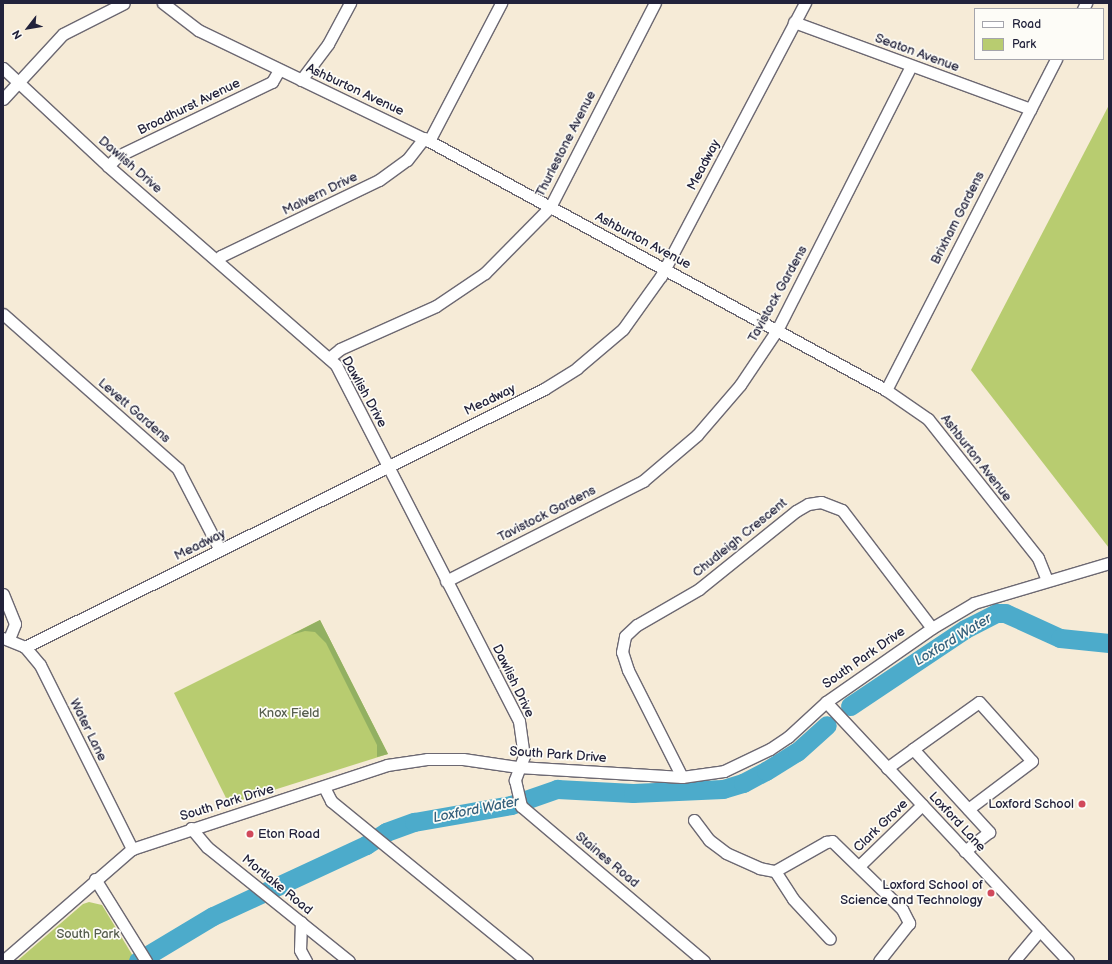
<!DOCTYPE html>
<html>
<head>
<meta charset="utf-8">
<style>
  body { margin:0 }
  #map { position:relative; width:1112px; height:964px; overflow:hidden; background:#f6ebd7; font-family:"Balsamiq Sans",sans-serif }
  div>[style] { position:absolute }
  .green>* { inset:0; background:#b8cc70 }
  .forest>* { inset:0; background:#92b062 }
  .river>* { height:19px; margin:-9.5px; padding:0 9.5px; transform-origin:9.5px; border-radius:9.5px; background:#4cabcb }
  .roads { filter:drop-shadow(1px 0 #6c6872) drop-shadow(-1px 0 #6c6872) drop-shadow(0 1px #6c6872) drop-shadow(0 -1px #6c6872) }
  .minor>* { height:11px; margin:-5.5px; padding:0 5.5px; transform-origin:5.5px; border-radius:5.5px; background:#fff }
  .dots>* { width:11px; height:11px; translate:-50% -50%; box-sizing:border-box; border:2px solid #fdfcf7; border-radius:50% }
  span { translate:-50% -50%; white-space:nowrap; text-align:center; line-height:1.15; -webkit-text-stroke:3.5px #fdfcf7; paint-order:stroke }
  .street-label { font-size:13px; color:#22223b }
  .park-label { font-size:13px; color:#565e4e }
  .poi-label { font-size:13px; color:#22223b }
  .right { translate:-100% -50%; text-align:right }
  .left { translate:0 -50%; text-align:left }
  .water-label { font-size:14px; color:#35607c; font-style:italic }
  .frame { position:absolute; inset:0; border:4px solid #22223b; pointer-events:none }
  .legend { position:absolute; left:974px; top:8px; width:130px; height:52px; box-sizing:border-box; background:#fdfcf7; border:1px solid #a5a5ac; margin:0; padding:5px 7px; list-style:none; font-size:12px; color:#22223b }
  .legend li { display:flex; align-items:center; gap:8px; height:20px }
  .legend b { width:20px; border:1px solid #a5a5ac }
  .north { position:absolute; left:8px; top:8px; width:40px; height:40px; -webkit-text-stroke:3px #fdfcf7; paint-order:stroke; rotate:239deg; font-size:11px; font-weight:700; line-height:16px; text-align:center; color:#22223b }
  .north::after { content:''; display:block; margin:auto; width:14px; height:18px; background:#22223b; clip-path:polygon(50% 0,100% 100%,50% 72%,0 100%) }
</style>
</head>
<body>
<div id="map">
  <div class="green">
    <div style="clip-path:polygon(1109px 105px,1109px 548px,971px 370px)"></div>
    <div style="clip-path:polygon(320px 620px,388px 754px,229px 804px,174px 693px)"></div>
    <div style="clip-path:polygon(89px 902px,102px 905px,136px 961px,17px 961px,83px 904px)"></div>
  </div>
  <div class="forest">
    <div style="clip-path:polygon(320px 620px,388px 754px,377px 757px,377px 745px,326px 643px,315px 632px,305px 631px,291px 635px)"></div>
  </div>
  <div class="river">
    <div style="left:850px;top:706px;width:138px;rotate:-33.8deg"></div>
    <div style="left:965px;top:629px;width:36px;rotate:-27deg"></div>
    <div style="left:997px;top:613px;width:8px"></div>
    <div style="left:1005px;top:613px;width:60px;rotate:24.4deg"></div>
    <div style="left:1060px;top:638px;width:49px;rotate:5.8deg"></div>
    <div style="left:138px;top:961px;width:87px;rotate:-31deg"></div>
    <div style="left:213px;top:916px;width:169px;rotate:-24.9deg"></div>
    <div style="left:366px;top:845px;width:24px;rotate:-33deg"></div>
    <div style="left:386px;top:832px;width:30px;rotate:-20deg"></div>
    <div style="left:414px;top:822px;width:98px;rotate:-9.9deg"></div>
    <div style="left:511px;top:805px;width:49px;rotate:-19.2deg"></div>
    <div style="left:557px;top:789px;width:76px;rotate:3deg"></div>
    <div style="left:633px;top:793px;width:90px;rotate:-2.5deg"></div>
    <div style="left:723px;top:789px;width:21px;rotate:-17deg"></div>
    <div style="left:743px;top:783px;width:26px;rotate:-28deg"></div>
    <div style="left:766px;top:771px;width:36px;rotate:-32deg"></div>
    <div style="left:797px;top:752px;width:40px;rotate:-42deg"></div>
  </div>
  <div class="roads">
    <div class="minor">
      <div style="left:163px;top:3px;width:44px;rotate:37.6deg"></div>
      <div style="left:198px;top:30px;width:256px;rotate:25.7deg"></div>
      <div style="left:429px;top:141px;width:520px;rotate:28.58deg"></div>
      <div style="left:886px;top:390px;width:51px;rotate:34.6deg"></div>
      <div style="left:928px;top:419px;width:177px;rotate:51.6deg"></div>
      <div style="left:1038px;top:558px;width:24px;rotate:68deg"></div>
      <div style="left:1083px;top:9px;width:7px;rotate:-63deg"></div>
      <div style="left:794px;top:22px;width:252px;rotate:20.2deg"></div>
      <div style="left:3px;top:68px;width:144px;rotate:43deg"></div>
      <div style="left:108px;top:166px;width:303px;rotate:41.1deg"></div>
      <div style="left:336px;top:365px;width:400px;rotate:62.8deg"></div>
      <div style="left:519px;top:721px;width:35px;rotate:82deg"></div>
      <div style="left:524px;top:756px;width:26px;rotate:111deg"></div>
      <div style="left:515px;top:780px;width:27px;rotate:77deg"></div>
      <div style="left:521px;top:806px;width:240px;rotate:40.3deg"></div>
      <div style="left:301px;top:80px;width:45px;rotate:-53.1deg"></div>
      <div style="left:328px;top:44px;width:47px;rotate:-61.8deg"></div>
      <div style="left:3px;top:99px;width:88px;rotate:-47.3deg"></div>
      <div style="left:63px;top:34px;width:68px;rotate:-26.9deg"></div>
      <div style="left:429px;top:141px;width:156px;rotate:-62.4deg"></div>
      <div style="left:108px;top:166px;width:14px;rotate:-45deg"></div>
      <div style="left:118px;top:156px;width:171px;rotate:-25.7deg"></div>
      <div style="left:272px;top:82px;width:14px;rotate:-60deg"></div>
      <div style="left:217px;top:260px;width:6px;rotate:-45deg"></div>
      <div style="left:221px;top:256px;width:175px;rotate:-25.7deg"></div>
      <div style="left:379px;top:180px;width:34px;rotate:-36deg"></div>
      <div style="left:407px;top:160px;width:28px;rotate:-52deg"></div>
      <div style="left:3px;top:314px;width:234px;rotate:41.5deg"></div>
      <div style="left:178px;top:469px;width:91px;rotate:62.6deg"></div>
      <div style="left:329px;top:358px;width:14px;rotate:-39deg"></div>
      <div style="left:340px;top:349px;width:105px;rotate:-24.1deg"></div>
      <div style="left:436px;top:306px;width:59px;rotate:-34deg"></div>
      <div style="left:485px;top:273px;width:93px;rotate:-45.4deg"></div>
      <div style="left:550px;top:207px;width:229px;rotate:-62.8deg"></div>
      <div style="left:886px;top:390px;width:372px;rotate:-62.8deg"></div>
      <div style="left:446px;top:581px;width:221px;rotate:-26.9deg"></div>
      <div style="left:643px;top:481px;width:71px;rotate:-40.4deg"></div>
      <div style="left:697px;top:435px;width:66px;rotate:-49.3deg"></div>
      <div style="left:740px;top:385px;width:66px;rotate:-56.1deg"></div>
      <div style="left:777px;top:330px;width:296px;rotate:-63.1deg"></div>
      <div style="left:3px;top:594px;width:32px;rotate:68deg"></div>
      <div style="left:15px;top:624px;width:16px;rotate:112deg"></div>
      <div style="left:3px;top:638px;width:24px;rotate:22deg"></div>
      <div style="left:25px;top:647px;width:23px;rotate:50deg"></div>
      <div style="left:40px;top:665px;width:206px;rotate:63.4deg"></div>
      <div style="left:25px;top:647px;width:580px;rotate:-26.43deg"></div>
      <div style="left:544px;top:389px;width:39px;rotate:-32deg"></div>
      <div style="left:577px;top:368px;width:60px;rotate:-40.3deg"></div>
      <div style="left:623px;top:329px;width:65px;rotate:-54.4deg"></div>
      <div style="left:661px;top:276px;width:309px;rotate:-62.2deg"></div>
      <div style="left:826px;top:702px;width:354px;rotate:46.9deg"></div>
      <div style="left:913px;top:749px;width:81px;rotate:-35.5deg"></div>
      <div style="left:979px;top:702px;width:79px;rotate:48.1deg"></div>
      <div style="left:1032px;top:761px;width:80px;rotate:143.1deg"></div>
      <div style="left:887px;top:768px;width:32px;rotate:-36deg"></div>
      <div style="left:913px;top:749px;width:113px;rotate:47.5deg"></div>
      <div style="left:989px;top:832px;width:31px;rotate:142deg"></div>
      <div style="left:682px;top:777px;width:120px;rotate:-116.8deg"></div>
      <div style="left:628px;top:670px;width:19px;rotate:-108deg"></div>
      <div style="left:622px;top:652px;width:16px;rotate:-79deg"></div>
      <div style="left:625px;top:636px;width:16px;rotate:-43deg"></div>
      <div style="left:637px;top:625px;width:72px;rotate:-30.1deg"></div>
      <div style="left:699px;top:589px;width:124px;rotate:-38.8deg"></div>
      <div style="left:796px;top:511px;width:14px;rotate:-30deg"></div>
      <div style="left:808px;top:504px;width:13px;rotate:-9deg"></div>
      <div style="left:821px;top:502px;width:22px;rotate:21deg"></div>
      <div style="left:842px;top:510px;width:148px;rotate:52.7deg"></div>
      <div style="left:324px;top:787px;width:16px;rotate:63deg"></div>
      <div style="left:331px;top:801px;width:253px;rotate:39.2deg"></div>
      <div style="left:694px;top:820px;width:25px;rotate:53deg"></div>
      <div style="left:709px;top:840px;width:21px;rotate:37deg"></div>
      <div style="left:726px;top:853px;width:36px;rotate:24deg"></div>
      <div style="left:759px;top:868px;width:16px;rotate:11deg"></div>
      <div style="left:775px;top:871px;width:59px;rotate:-29.6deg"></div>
      <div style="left:826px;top:842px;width:6px;rotate:-9deg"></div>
      <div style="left:832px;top:841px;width:98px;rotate:44.2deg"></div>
      <div style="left:902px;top:909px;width:16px;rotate:63deg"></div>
      <div style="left:909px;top:923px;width:48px;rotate:128.3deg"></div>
      <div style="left:191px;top:828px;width:25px;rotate:50deg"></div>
      <div style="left:207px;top:847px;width:182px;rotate:38.8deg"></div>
      <div style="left:859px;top:866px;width:88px;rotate:-44.1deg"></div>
      <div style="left:775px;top:871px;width:33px;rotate:57deg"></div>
      <div style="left:793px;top:899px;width:54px;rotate:47.2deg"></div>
      <div style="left:95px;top:879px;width:97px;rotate:58.1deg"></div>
      <div style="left:301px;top:922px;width:28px;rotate:92deg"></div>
      <div style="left:300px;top:950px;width:13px;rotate:61deg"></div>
      <div style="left:3px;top:961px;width:171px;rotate:-41deg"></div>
      <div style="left:132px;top:849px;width:268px;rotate:-18.2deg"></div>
      <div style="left:387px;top:765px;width:40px;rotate:-8.5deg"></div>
      <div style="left:427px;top:759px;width:36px"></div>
      <div style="left:463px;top:759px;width:56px;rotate:8.3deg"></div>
      <div style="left:518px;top:767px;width:164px;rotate:3.5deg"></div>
      <div style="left:682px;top:777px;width:42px;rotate:-8.1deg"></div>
      <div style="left:724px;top:771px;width:51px;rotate:-25.6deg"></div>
      <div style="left:770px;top:749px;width:22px;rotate:-34deg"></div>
      <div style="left:788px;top:737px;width:52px;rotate:-42.6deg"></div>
      <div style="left:826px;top:702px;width:129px;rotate:-34.9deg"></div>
      <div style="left:932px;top:628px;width:49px;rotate:-30.8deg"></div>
      <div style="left:974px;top:603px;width:141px;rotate:-16.5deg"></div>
      <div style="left:1014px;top:961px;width:40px;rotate:-50deg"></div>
    </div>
  </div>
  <div class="dots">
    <div style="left:1082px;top:804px;background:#d1495b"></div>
    <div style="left:250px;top:834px;background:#d1495b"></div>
    <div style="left:991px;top:893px;background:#d1495b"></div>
  </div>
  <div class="street-label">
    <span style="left:917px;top:53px;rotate:20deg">Seaton Avenue</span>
    <span style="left:355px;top:90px;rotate:25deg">Ashburton Avenue</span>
    <span style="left:189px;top:107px;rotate:-26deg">Broadhurst Avenue</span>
    <span style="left:566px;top:144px;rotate:-63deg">Thurlestone Avenue</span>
    <span style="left:130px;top:165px;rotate:41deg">Dawlish Drive</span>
    <span style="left:704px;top:165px;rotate:-62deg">Meadway</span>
    <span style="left:320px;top:194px;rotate:-26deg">Malvern Drive</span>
    <span style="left:958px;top:218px;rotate:-63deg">Brixham Gardens</span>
    <span style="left:643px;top:241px;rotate:28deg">Ashburton Avenue</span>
    <span style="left:778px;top:294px;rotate:-61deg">Tavistock Gardens</span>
    <span style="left:364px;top:392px;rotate:61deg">Dawlish Drive</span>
    <span style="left:490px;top:400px;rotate:-26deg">Meadway</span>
    <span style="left:134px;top:411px;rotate:41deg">Levett Gardens</span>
    <span style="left:976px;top:458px;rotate:52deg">Ashburton Avenue</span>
    <span style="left:547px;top:514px;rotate:-27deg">Tavistock Gardens</span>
    <span style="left:740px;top:538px;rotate:-39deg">Chudleigh Crescent</span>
    <span style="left:200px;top:545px;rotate:-26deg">Meadway</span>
    <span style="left:864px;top:658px;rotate:-35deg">South Park Drive</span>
    <span style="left:513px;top:681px;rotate:64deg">Dawlish Drive</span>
    <span style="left:88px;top:730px;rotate:64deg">Water Lane</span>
    <span style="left:558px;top:755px;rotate:4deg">South Park Drive</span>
    <span style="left:227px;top:803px;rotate:-17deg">South Park Drive</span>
    <span style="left:957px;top:822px;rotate:47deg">Loxford Lane</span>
    <span style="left:881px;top:826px;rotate:-44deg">Clark Grove</span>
    <span style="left:607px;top:860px;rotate:40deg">Staines Road</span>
    <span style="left:277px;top:885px;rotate:39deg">Mortlake Road</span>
  </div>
  <div class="park-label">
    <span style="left:289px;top:713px">Knox Field</span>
    <span style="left:88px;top:934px">South Park</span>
  </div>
  <div class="poi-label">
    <span class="right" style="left:1074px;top:804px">Loxford School</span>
    <span class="left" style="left:258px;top:834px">Eton Road</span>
    <span class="right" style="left:983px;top:893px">Loxford School of<br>Science and Technology</span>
  </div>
  <div class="water-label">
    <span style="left:953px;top:640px;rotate:-31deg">Loxford Water</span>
    <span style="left:476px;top:810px;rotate:-11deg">Loxford Water</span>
  </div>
  <div class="frame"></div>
  <ul class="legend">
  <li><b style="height:5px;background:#fff"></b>Road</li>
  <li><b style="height:11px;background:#b8cc70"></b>Park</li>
  </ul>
  <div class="north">N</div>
</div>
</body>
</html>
